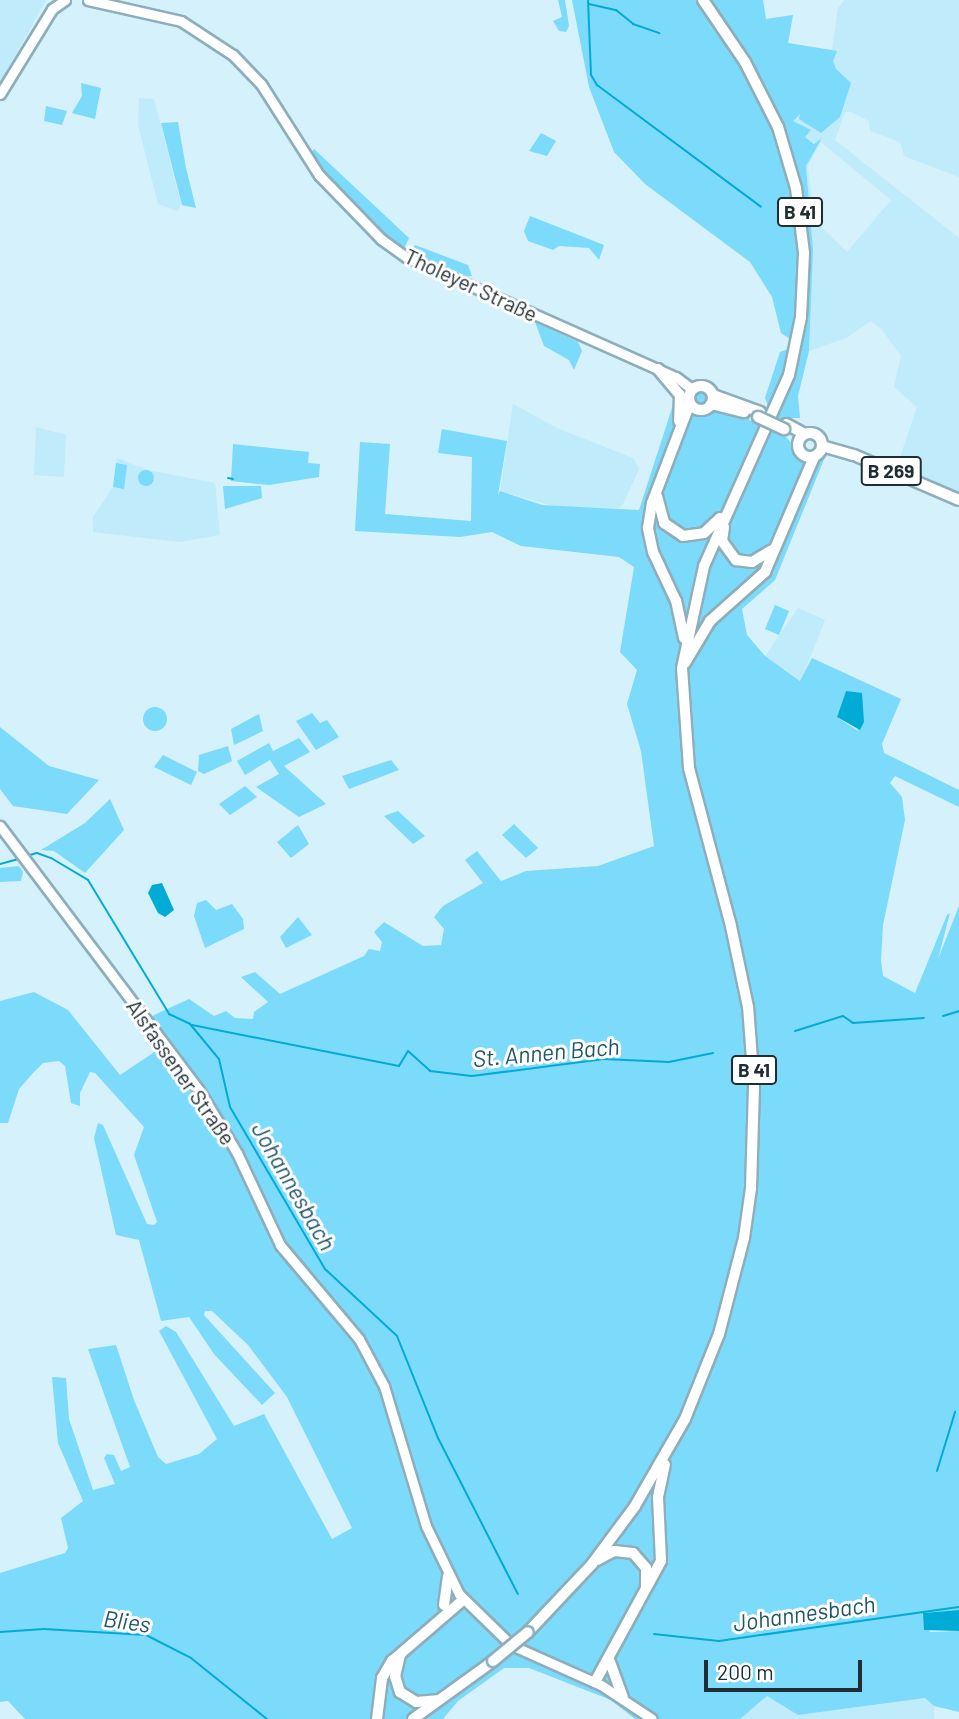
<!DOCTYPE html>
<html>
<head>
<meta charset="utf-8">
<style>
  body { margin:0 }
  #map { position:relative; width:959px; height:1719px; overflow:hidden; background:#d5f1fb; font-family:Barlow,sans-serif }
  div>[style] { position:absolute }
  .built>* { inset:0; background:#bfebfb }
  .green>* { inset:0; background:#7cdafa }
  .round { border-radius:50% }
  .water>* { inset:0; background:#00acd5 }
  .stream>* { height:2px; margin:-1px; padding:0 1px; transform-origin:1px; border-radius:1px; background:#00acd5 }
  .roads { filter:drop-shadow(2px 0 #8daebb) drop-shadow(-2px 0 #8daebb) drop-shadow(0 2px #8daebb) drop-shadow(0 -2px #8daebb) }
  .secondary>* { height:9px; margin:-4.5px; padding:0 4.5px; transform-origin:4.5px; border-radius:4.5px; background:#fff }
  .primary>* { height:10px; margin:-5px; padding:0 5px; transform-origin:5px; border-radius:5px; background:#fff }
  .primary>.ring { margin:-5px; padding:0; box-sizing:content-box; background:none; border:10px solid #fff; border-radius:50% }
  .trunk>* { height:10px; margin:-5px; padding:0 5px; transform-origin:5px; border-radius:5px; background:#fff }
  .bridges { filter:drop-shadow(2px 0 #8daebb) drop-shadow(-2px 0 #8daebb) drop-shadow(0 2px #8daebb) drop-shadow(0 -2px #8daebb) }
  .primary-bridge>* { height:10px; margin:-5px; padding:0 5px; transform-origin:5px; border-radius:5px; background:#fff }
  .trunk-bridge>* { height:10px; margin:-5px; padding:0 5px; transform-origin:5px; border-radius:5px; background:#fff }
  span { translate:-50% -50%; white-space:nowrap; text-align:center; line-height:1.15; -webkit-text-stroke:6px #fff; paint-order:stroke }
  .shield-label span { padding:2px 5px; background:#fff; border:2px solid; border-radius:5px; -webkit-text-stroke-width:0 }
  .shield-label { font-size:19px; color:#202d32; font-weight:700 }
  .street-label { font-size:21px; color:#202d32 }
  .water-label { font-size:23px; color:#205668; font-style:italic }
  .scale { position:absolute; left:704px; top:1660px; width:158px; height:32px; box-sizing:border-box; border:4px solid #202d32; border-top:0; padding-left:9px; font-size:21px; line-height:24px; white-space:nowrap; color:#202d32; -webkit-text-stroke:5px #fff; paint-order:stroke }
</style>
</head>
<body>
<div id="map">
  <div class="built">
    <div style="clip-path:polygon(0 0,46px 0,0 83px)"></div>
    <div style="clip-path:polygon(evenodd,763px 0,766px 19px,793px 15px,788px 43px,832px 50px,838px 8px,844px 0,959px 0,959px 177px,904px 156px,900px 142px,870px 131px,869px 121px,851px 112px,845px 112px,835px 140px,959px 238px,959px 493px,897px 466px,917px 407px,894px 387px,901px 356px,882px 330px,871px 321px,846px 338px,809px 351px,813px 250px,806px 166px,822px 138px,815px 144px,805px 137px,810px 130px,793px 121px,775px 84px,763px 0,821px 142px,891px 200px,847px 252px,814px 220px,808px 166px,821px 142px)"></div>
    <div style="clip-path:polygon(139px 98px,154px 99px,181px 204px,177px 211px,158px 204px,138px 125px)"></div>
    <div style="clip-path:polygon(513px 404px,557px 428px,633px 458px,639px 469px,623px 504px,619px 508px,557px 507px,500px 491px)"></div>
    <div style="clip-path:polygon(36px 427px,66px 435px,64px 477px,34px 475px)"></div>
    <div style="clip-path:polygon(117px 458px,148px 470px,215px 483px,220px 535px,179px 542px,93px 532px,93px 517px,113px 487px)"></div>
    <div style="clip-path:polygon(798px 608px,825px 620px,801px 681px,765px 656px)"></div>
    <div style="clip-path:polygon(767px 1696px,798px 1715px,925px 1698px,934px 1706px,934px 1719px,740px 1719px)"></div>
  </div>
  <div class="green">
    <div style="clip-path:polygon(558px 0,565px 0,569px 26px,566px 32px,559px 31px,553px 21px,562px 17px)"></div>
    <div style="clip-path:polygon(evenodd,572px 0,763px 0,766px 19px,793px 15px,788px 43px,837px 51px,833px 61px,836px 69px,851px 83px,840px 117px,821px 133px,799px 119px,800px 114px,793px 121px,811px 130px,805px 137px,814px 144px,822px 138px,806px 166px,813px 250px,809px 351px,798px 396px,800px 418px,789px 418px,782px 432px,806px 460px,825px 457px,775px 580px,742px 609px,747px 635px,765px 656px,800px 681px,812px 658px,901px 699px,882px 744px,884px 753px,959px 790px,959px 807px,895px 776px,890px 783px,902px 797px,905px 820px,883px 925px,881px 960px,883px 976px,915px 993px,947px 915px,950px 913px,938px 959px,959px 906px,959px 1610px,924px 1613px,930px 1632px,959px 1631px,959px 1712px,934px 1706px,925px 1698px,798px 1715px,767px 1696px,740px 1719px,635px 1719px,611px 1700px,529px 1668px,504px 1668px,458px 1701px,443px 1719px,25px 1719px,8px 1701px,0 1702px,0 1573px,65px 1553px,68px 1548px,61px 1518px,83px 1501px,58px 1443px,52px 1377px,66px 1378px,69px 1419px,93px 1490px,115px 1484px,104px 1458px,107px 1454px,114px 1455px,121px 1471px,130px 1467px,88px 1349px,116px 1345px,134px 1400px,158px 1457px,166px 1464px,199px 1454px,217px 1439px,159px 1331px,166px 1326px,176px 1332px,234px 1426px,264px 1414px,332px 1539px,352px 1528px,287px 1397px,248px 1345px,212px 1311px,205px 1311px,204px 1315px,275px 1393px,262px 1405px,214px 1354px,189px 1317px,161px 1321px,139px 1240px,116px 1235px,94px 1138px,98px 1123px,103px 1125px,147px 1224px,154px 1225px,157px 1222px,134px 1155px,144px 1127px,95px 1073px,90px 1072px,80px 1093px,80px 1106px,71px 1103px,65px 1066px,59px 1061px,43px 1063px,34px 1072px,19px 1089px,8px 1123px,0 1123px,0 1001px,34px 992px,68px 1010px,120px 1075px,156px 1051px,139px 1030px,154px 1015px,189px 999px,214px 1016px,226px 1011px,235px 1018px,253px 1019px,254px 1012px,268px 1002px,241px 977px,255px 972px,280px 994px,364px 956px,369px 949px,380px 951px,382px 942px,374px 932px,384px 922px,423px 946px,441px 945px,444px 929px,434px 917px,443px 906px,483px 883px,465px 860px,477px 851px,501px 881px,526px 871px,598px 866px,654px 846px,641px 751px,627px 704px,637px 670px,620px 652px,634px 567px,619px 557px,521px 546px,492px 532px,460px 537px,355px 531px,360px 442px,390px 444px,385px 514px,471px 521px,472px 457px,438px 453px,442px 429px,507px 441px,498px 495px,500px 491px,542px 505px,639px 510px,682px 377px,754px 407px,749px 420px,762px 425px,769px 408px,765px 398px,780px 352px,788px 349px,790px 339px,781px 333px,772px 297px,750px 262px,645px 184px,614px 152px,589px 87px,572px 0,846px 691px,858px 731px,837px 717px,846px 691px)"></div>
    <div style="clip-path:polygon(81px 83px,101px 88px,95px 119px,72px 113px,82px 96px)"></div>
    <div style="clip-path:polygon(46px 106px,67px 111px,62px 125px,44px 121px)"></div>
    <div style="clip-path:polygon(178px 122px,186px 168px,196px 208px,182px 205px,161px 123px)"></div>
    <div style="clip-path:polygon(541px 133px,556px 141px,547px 156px,529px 151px)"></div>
    <div style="clip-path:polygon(314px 149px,409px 238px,403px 251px,321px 174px,309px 155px)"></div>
    <div style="clip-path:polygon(530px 216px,604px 245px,599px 260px,589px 248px,559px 246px,553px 250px,528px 241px,524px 231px)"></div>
    <div style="clip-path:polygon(415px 245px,468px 265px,472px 276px,465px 277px,429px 260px,411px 250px)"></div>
    <div style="clip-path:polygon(535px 322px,578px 342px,582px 351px,574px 370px,569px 360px,544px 346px)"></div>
    <div style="clip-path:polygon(233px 444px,309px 452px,308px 463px,320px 464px,319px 477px,269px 485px,231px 481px)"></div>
    <div style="clip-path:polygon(116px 463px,127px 465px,124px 489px,113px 487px)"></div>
    <div class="round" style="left:138px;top:470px;width:16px;height:16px"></div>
    <div style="clip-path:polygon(223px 486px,261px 486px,262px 498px,225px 509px)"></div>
    <div style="clip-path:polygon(775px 605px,789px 611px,779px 635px,765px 629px)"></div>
    <div class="round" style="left:143px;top:707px;width:24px;height:24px"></div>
    <div style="clip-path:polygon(312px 713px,320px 723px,327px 720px,339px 737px,316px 750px,296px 721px)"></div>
    <div style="clip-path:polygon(259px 714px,263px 731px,234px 745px,231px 729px)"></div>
    <div style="clip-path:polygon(0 727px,49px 766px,99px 780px,67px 814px,13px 806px,0 789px)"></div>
    <div style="clip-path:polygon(299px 738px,310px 752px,284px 766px,326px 804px,299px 817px,256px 787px,279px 774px,270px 760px,245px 775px,237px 761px,269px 743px,273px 751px)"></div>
    <div style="clip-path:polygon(228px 746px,232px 761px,204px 774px,198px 771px,199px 755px)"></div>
    <div style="clip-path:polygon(163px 755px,197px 772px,191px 785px,154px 767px)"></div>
    <div style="clip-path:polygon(391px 760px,399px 770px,349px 789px,342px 776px)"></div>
    <div style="clip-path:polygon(245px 786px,257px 797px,230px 815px,219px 804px)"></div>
    <div style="clip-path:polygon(110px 799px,124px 830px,85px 873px,54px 851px,41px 850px,85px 823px)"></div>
    <div style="clip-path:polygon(398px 811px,425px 836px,413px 844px,384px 816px)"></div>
    <div style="clip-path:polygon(514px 824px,538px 848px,526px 858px,502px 835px)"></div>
    <div style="clip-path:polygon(298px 825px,309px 844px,291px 858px,277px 842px)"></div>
    <div style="clip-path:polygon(19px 866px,23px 872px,21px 881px,0 882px,0 868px)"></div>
    <div style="clip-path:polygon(206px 900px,216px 910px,232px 904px,243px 919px,244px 929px,205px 948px,194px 916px,197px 903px)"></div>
    <div style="clip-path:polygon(298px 917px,312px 935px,286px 948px,280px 937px)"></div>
  </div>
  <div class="water">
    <div style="clip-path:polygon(846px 691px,862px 693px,864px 722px,860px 730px,837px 717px)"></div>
    <div style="clip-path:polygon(162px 883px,174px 910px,165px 917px,158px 913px,148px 893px,152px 885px)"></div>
    <div style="clip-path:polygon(959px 1610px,959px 1631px,924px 1630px,923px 1613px)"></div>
  </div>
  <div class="stream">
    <div style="left:588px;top:0;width:75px;rotate:87.7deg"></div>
    <div style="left:591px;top:75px;width:12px;rotate:59deg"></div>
    <div style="left:597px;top:85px;width:204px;rotate:36.6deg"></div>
    <div style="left:589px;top:4px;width:28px;rotate:13deg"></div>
    <div style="left:616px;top:10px;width:22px;rotate:39deg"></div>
    <div style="left:633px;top:24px;width:28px;rotate:19deg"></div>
    <div style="left:228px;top:478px;width:5px;rotate:11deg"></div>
    <div style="left:27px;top:856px;width:10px;rotate:-17deg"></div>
    <div style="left:37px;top:853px;width:15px;rotate:20deg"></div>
    <div style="left:51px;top:858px;width:43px;rotate:30.7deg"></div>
    <div style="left:88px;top:880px;width:157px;rotate:58.8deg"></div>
    <div style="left:169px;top:1014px;width:23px;rotate:25deg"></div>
    <div style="left:190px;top:1024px;width:45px;rotate:50.4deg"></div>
    <div style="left:219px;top:1059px;width:49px;rotate:77.1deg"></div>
    <div style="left:230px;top:1107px;width:188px;rotate:59.6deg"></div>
    <div style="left:325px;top:1269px;width:98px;rotate:42.9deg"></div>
    <div style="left:397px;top:1336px;width:110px;rotate:68.1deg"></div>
    <div style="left:438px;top:1438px;width:175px;rotate:62.9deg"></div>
    <div style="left:0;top:864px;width:20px;rotate:-15deg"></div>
    <div style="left:943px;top:1016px;width:17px;rotate:-17deg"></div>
    <div style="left:192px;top:1025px;width:211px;rotate:11.2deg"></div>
    <div style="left:399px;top:1066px;width:17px;rotate:-59deg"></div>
    <div style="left:408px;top:1051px;width:30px;rotate:42deg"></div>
    <div style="left:430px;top:1071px;width:42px;rotate:6.8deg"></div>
    <div style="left:472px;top:1076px;width:133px;rotate:-7.3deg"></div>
    <div style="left:604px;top:1059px;width:65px;rotate:2.6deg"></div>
    <div style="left:669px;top:1062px;width:45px;rotate:-11.6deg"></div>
    <div style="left:795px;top:1031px;width:50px;rotate:-17.4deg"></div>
    <div style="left:843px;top:1016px;width:12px;rotate:35deg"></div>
    <div style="left:853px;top:1023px;width:71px;rotate:-4deg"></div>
    <div style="left:937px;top:1471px;width:62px;rotate:-73deg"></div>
    <div style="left:0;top:1632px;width:44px;rotate:-3.9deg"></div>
    <div style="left:44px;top:1629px;width:102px;rotate:3.4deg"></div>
    <div style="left:146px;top:1635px;width:51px;rotate:27.1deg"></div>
    <div style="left:191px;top:1658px;width:97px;rotate:38.8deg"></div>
    <div style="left:654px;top:1634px;width:65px;rotate:6.1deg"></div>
    <div style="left:719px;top:1641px;width:242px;rotate:-8.1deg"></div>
  </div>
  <div class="roads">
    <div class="secondary">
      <div style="left:88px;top:0;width:95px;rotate:12.7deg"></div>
      <div style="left:181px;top:21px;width:62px;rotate:33.2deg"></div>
      <div style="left:233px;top:55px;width:40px;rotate:46deg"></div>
      <div style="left:261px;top:84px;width:108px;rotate:57.5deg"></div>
      <div style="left:319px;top:175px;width:89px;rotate:45.9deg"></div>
      <div style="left:381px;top:239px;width:31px;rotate:36deg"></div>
      <div style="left:406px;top:257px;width:295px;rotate:24deg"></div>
      <div style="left:676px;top:377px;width:20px;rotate:37deg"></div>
      <div style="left:0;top:94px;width:100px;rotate:-58.5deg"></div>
      <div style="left:52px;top:9px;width:16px;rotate:-35deg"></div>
      <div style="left:0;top:826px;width:331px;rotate:53deg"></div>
      <div style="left:199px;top:1090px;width:74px;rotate:58.9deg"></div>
      <div style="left:237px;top:1153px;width:102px;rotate:64.9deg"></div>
      <div style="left:280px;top:1245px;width:123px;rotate:50deg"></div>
      <div style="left:359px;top:1339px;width:53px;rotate:62deg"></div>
      <div style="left:384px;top:1386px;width:146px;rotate:73.3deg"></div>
      <div style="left:426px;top:1526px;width:76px;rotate:64.1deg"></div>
      <div style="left:459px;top:1594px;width:73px;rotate:44.4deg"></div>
      <div style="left:511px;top:1645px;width:98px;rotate:24deg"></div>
      <div style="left:601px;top:1685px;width:61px;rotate:33.7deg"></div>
    </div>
    <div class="primary">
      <div class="ring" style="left:689px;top:386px;width:14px;height:14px"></div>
      <div style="left:713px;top:395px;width:50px;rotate:19.9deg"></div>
      <div style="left:711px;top:404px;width:34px;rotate:14deg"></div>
      <div style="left:786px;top:424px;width:21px;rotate:28deg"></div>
      <div class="ring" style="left:798px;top:433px;width:14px;height:14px"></div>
      <div style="left:822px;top:446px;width:33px;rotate:16deg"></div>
      <div style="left:854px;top:455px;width:114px;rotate:23.2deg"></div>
    </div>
    <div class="trunk">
      <div style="left:658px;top:369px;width:34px;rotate:50deg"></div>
      <div style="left:680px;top:395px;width:26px;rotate:92deg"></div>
      <div style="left:657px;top:496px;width:28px;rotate:75deg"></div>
      <div style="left:664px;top:523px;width:23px;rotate:34deg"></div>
      <div style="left:683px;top:536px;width:21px;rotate:-8deg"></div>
      <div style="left:704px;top:533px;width:22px;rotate:-43deg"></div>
      <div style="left:724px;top:527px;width:14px;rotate:98deg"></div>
      <div style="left:722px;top:541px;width:24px;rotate:54deg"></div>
      <div style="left:736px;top:560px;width:16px;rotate:7deg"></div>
      <div style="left:752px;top:562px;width:23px;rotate:-31deg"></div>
      <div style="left:684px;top:638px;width:38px;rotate:-102deg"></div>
      <div style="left:676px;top:601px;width:54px;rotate:-115.1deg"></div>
      <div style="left:653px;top:552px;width:25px;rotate:-102deg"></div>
      <div style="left:648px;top:528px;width:25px;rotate:-81deg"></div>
      <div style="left:652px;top:503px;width:107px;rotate:-69.2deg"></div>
      <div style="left:685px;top:663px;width:49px;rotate:-59.2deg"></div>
      <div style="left:710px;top:621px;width:74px;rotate:-41.7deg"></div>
      <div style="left:765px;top:572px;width:125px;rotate:-66.9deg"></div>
      <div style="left:597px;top:1560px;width:19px;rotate:-28deg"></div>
      <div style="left:614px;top:1551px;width:19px;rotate:6deg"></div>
      <div style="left:633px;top:1553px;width:20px;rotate:49deg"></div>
      <div style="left:646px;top:1568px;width:19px;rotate:90deg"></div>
      <div style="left:444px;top:1605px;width:29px;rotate:-82deg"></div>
      <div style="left:528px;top:1632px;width:93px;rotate:-46.7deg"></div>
      <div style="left:592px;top:1564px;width:72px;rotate:-53.4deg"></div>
      <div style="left:635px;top:1506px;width:100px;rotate:-60.1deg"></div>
      <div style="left:685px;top:1419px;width:92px;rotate:-68.2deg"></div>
      <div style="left:719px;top:1334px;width:99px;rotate:-75.4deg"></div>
      <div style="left:744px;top:1238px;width:50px;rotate:-82deg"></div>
      <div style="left:751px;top:1188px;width:102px;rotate:-88.3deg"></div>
      <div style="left:754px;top:1086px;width:79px;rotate:-94.3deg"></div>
      <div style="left:748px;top:1007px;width:83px;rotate:-101.9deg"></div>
      <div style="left:731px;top:926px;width:163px;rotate:-104.9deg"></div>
      <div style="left:689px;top:768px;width:100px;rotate:-94deg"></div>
      <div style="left:682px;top:668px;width:104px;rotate:-77.8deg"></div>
      <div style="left:704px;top:566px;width:209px;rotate:-66deg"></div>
      <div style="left:789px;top:375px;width:59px;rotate:-78.3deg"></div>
      <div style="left:801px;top:317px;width:64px;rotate:-87.3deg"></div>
      <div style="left:804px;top:253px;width:65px;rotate:-97deg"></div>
      <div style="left:796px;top:188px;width:64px;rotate:-106.4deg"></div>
      <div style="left:778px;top:127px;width:73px;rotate:-116.9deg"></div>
      <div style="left:745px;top:62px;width:75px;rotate:-124.1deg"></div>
      <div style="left:400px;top:1655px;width:22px;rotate:103deg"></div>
      <div style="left:395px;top:1676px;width:17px;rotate:73deg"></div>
      <div style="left:400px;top:1692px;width:19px;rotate:32deg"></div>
      <div style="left:416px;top:1702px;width:21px;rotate:-5deg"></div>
      <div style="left:610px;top:1662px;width:37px;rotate:70deg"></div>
      <div style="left:595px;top:1682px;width:138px;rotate:-61.4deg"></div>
      <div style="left:661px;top:1561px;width:64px;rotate:-92.7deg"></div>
      <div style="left:658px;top:1497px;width:33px;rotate:-78deg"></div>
      <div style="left:377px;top:1719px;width:41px;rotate:-83deg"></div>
      <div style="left:382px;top:1678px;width:20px;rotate:-60deg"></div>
      <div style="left:392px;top:1661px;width:94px;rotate:-40.7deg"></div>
      <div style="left:413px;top:1719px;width:99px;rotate:-35.9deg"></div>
    </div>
  </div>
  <div class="bridges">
    <div class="primary-bridge">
      <div style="left:758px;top:417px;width:29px;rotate:25deg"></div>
    </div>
    <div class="trunk-bridge">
      <div style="left:493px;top:1661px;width:45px;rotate:-39.6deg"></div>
    </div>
  </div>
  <div class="shield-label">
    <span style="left:800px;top:212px">B 41</span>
    <span style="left:891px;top:471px">B 269</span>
    <span style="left:754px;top:1070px">B 41</span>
  </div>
  <div class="street-label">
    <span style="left:471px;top:285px;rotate:25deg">Tholeyer Straße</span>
    <span style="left:181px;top:1072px;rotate:55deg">Alsfassener Straße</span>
  </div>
  <div class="water-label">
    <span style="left:546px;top:1052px;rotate:-5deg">St. Annen Bach</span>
    <span style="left:294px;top:1186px;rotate:60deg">Johannesbach</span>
    <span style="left:804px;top:1613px;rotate:-8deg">Johannesbach</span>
    <span style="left:127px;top:1621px;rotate:8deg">Blies</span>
  </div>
  <div class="scale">200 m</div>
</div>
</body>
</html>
